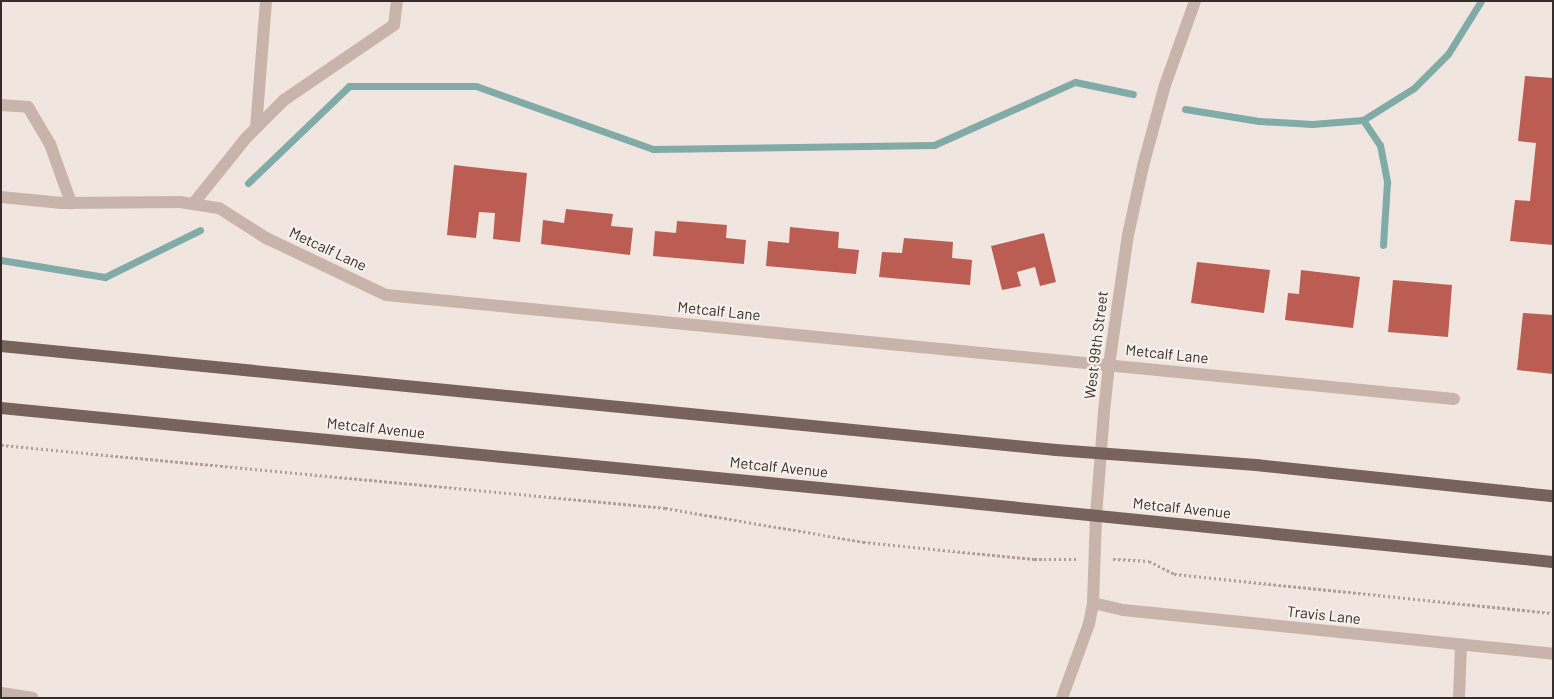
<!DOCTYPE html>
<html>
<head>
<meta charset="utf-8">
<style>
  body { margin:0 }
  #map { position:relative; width:1554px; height:699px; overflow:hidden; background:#f0e6df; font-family:Barlow,sans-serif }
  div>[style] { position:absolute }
  .stream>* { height:7px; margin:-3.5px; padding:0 3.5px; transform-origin:3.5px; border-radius:3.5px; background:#80aba7 }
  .building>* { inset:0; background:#bb5d52 }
  .path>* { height:3px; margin-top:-1.5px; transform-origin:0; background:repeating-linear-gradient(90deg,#b39e96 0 2.5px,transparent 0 5px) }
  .minor>* { height:12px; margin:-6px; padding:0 6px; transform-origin:6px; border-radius:6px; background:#c8b4ab }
  .major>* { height:12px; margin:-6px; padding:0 6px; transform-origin:6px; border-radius:6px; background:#77625c }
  span { translate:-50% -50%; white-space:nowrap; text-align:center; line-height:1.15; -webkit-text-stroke:4.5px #f8f0eb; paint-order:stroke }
  .street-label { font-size:15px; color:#362c2a }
  .frame { position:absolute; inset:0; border:2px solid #362c2a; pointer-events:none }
</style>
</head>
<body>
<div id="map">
  <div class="stream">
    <div style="left:1185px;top:109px;width:75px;rotate:9.2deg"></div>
    <div style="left:1259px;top:121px;width:53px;rotate:3.2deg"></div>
    <div style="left:1312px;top:124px;width:51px;rotate:-4.5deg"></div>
    <div style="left:1363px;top:120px;width:60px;rotate:-32.1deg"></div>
    <div style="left:1414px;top:88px;width:48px;rotate:-45deg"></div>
    <div style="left:1448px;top:54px;width:62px;rotate:-58.1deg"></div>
    <div style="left:1363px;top:120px;width:30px;rotate:56deg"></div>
    <div style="left:1380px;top:145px;width:38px;rotate:79deg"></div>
    <div style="left:1387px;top:182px;width:63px;rotate:93.6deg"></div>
    <div style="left:248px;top:183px;width:140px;rotate:-43.8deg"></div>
    <div style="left:349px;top:86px;width:127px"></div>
    <div style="left:476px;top:86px;width:188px;rotate:19.6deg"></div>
    <div style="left:653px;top:149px;width:281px;rotate:-0.8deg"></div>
    <div style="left:934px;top:145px;width:154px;rotate:-24.1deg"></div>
    <div style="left:1075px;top:82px;width:59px;rotate:11.7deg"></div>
    <div style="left:1px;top:260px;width:105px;rotate:9.3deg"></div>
    <div style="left:105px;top:277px;width:106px;rotate:-26.3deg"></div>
  </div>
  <div class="building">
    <div style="clip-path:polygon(1525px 76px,1553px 78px,1553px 245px,1510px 241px,1515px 200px,1530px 201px,1536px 143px,1518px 141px)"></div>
    <div style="clip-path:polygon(454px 165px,527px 173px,520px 242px,493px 239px,495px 213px,479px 212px,476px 238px,447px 235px)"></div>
    <div style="clip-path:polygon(566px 209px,613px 214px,611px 226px,633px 228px,630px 255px,541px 244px,543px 220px,564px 223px)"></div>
    <div style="clip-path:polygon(677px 221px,727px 225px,726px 238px,746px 240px,744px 264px,653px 256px,655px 231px,676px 233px)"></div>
    <div style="clip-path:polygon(790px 227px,839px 232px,838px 248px,859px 250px,856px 274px,766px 266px,768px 241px,789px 243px)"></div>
    <div style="clip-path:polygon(1044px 233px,1056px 282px,1040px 286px,1035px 267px,1017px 272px,1021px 286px,1002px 290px,991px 246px)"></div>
    <div style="clip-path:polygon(904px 238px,953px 242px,952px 258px,972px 260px,970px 285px,879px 277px,882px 252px,902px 253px)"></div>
    <div style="clip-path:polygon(1197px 262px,1270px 270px,1264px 313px,1191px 303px)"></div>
    <div style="clip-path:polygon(1301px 270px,1360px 277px,1353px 328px,1285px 320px,1288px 293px,1299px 294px)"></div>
    <div style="clip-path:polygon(1393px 280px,1452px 285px,1448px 337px,1388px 332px)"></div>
    <div style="clip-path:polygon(1523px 313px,1553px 315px,1553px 374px,1517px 370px)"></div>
  </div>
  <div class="path">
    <div style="left:1px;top:445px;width:667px;rotate:5.42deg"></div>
    <div style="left:665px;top:508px;width:201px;rotate:9.7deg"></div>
    <div style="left:863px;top:542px;width:172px;rotate:5.7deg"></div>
    <div style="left:1034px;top:559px;width:42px"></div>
    <div style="left:1113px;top:559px;width:36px;rotate:3deg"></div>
    <div style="left:1149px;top:561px;width:28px;rotate:27deg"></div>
    <div style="left:1174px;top:574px;width:381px;rotate:5.9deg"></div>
  </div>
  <div class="minor">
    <div style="left:1px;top:105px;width:27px;rotate:4deg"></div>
    <div style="left:28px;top:107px;width:43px;rotate:59.3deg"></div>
    <div style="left:50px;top:144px;width:63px;rotate:70.4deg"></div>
    <div style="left:256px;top:128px;width:127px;rotate:-85.5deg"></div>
    <div style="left:1px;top:197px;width:61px;rotate:5.6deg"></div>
    <div style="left:62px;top:203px;width:118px;rotate:-0.5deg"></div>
    <div style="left:180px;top:202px;width:39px;rotate:9deg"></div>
    <div style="left:219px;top:208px;width:56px;rotate:32.6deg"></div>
    <div style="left:266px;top:238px;width:133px;rotate:25.4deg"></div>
    <div style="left:386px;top:295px;width:1073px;rotate:5.56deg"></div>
    <div style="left:193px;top:204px;width:85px;rotate:-51.2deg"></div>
    <div style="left:246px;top:138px;width:54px;rotate:-45deg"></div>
    <div style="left:284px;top:100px;width:133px;rotate:-34.3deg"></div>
    <div style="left:394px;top:25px;width:24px;rotate:-83deg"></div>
    <div style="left:1093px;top:603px;width:31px;rotate:13deg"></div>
    <div style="left:1123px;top:610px;width:432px;rotate:5.8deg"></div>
    <div style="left:1px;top:693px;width:32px;rotate:9deg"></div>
    <div style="left:1062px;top:698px;width:79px;rotate:-70deg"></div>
    <div style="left:1089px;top:624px;width:21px;rotate:-79deg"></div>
    <div style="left:1093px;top:603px;width:87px;rotate:-88deg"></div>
    <div style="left:1096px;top:516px;width:105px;rotate:-85.6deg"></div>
    <div style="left:1104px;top:411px;width:46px;rotate:-83.8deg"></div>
    <div style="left:1109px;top:365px;width:131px;rotate:-81.7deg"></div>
    <div style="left:1128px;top:235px;width:71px;rotate:-77.7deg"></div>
    <div style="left:1143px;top:166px;width:84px;rotate:-74.8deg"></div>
    <div style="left:1165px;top:85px;width:89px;rotate:-70.3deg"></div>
    <div style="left:1459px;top:698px;width:53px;rotate:-87.8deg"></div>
  </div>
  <div class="major">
    <div style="left:1px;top:346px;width:1060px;rotate:5.63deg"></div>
    <div style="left:1056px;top:450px;width:201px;rotate:4.3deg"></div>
    <div style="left:1256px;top:465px;width:299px;rotate:6deg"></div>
    <div style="left:1px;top:408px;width:884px;rotate:5.58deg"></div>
    <div style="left:881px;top:494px;width:675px;rotate:5.78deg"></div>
  </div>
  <div class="street-label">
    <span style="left:328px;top:249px;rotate:25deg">Metcalf Lane</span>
    <span style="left:719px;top:311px;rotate:6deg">Metcalf Lane</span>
    <span style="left:1096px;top:345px;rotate:-83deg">West 99th Street</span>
    <span style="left:1167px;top:354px;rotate:6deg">Metcalf Lane</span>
    <span style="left:376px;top:428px;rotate:6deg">Metcalf Avenue</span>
    <span style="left:779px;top:467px;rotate:6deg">Metcalf Avenue</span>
    <span style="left:1182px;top:508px;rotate:6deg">Metcalf Avenue</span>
    <span style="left:1324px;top:615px;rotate:6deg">Travis Lane</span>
  </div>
  <div class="frame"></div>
</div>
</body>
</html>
